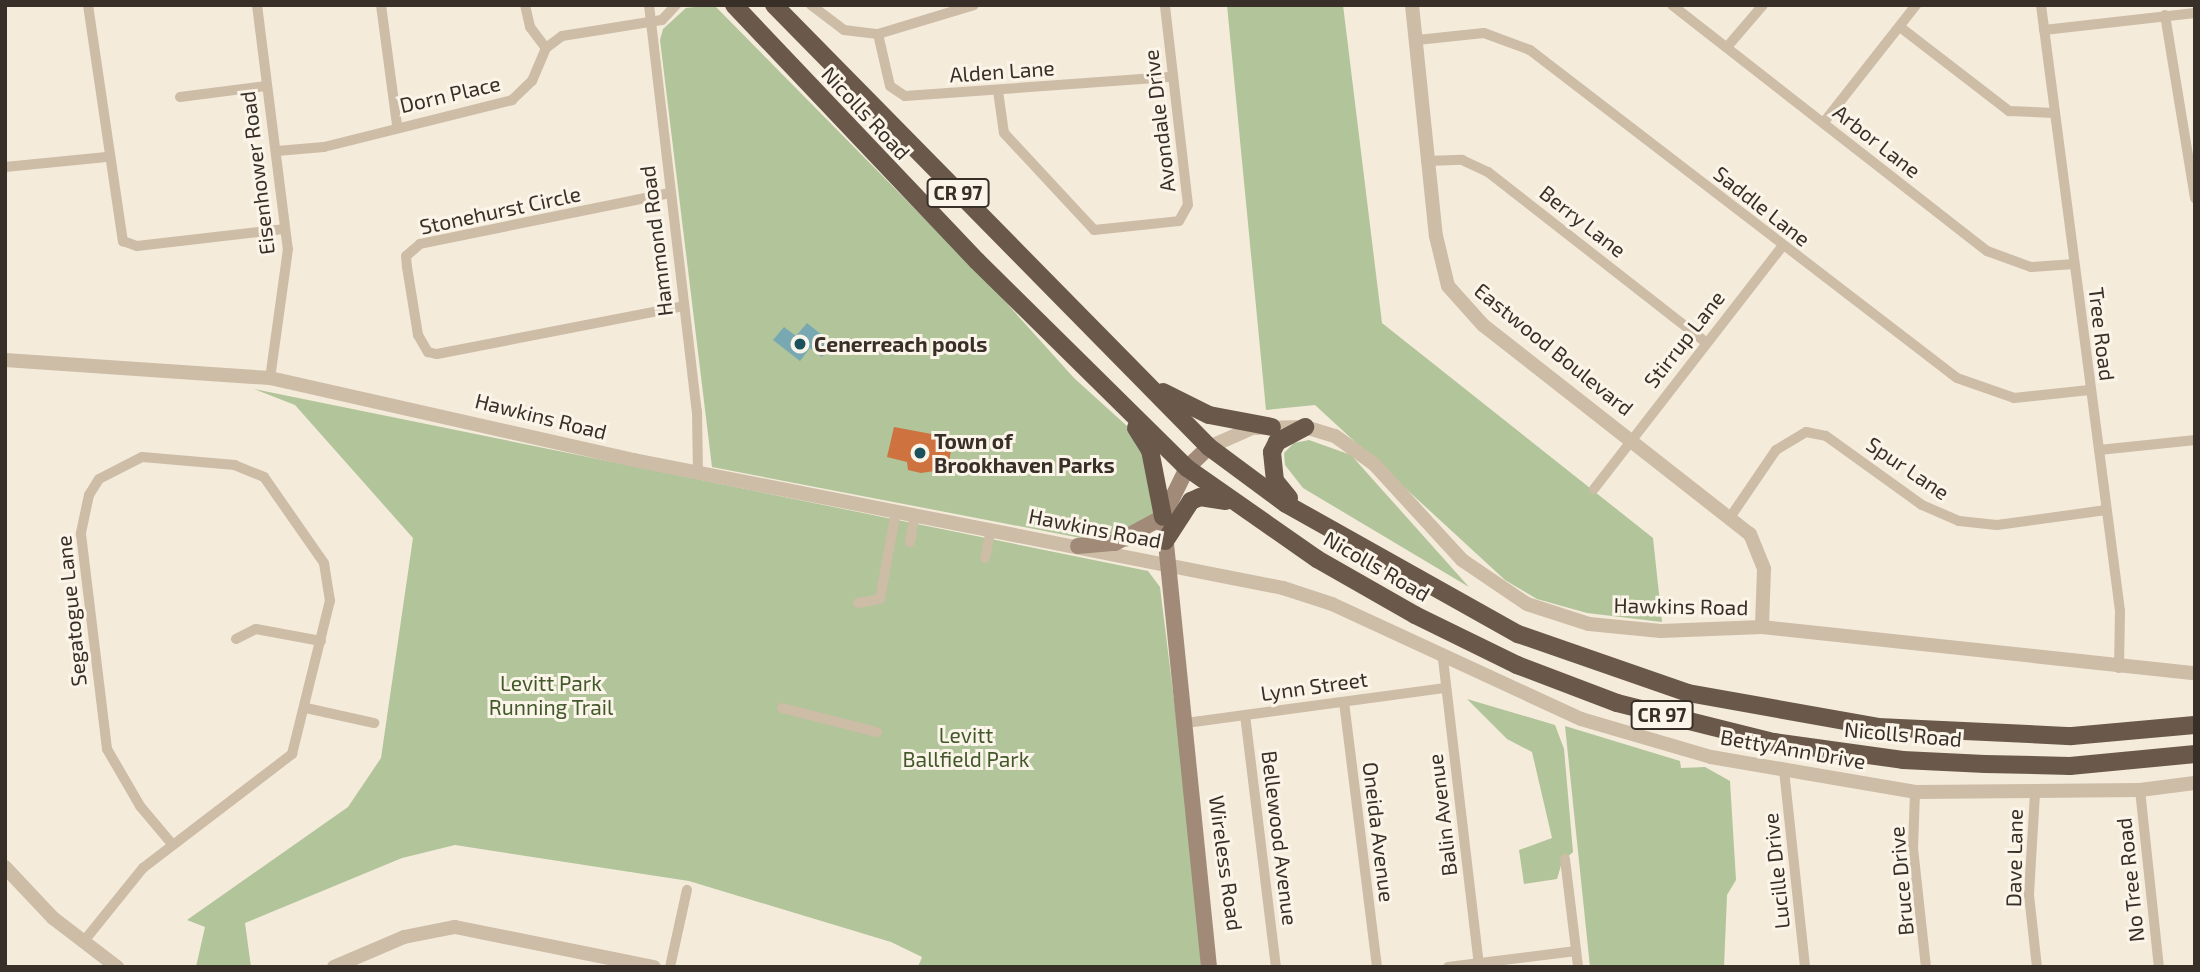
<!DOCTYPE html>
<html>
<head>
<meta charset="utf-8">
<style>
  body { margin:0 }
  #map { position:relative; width:2200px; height:972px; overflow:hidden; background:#f4ebdb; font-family:"Exo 2",sans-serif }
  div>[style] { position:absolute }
  .green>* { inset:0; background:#b1c49a }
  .water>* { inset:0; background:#78a9b3 }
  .building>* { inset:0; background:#ce733f }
  .minor>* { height:10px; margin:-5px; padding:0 5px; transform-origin:5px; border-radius:5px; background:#cdbca6 }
  .tertiary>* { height:14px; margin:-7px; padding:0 7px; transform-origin:7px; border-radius:7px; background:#cdbca6 }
  .secondary>* { height:16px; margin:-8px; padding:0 8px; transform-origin:8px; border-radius:8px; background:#a18b78 }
  .trunk>* { height:18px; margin:-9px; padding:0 9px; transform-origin:9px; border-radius:9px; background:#6a594b }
  .dots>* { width:19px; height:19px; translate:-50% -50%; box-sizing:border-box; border:4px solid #fbf4e8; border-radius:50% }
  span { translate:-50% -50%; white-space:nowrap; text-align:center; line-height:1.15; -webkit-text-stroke:6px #fbf4e8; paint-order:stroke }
  .shield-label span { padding:2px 5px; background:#fbf4e8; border:2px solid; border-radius:5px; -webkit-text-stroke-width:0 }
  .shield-label { font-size:19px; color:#382f28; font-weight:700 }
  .street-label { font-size:21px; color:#382f28 }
  .poi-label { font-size:21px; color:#382f28; font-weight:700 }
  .left { translate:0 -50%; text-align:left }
  .park-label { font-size:21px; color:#42582a }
  .frame { position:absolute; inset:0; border:7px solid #382f28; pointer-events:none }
</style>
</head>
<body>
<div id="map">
  <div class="green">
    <div style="clip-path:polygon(714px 5px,992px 287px,1074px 378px,1138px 436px,1157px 504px,1147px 533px,1136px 542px,1127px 547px,712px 467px,660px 40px,663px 29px,686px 8px)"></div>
    <div style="clip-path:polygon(1227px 5px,1343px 5px,1382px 323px,1653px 538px,1662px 622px,1587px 613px,1537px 599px,1505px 580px,1315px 405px,1266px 410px)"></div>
    <div style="clip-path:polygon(254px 389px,1148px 571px,1160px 587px,1207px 967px,918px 967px,922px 957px,891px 942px,689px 881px,455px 845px,402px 858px,245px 923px,251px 967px,196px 967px,205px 927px,187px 920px,348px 807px,381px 758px,413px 538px,295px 405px)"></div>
    <div style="clip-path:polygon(1309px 440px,1351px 455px,1469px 587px,1303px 488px,1285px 465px,1284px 453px,1294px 443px)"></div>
    <div style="clip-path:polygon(1467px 699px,1555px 725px,1564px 749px,1573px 852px,1562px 862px,1557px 879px,1524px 884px,1519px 850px,1552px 838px,1532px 752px,1507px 739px)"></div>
    <div style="clip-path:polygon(1565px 726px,1680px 761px,1681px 768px,1705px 767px,1730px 781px,1736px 880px,1727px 895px,1724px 967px,1590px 967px)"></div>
  </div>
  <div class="water">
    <div style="clip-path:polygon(807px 323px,833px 344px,822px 357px,810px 348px,800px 361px,773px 340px,784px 327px,796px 336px)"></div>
  </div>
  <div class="building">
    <div style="clip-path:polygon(894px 427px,953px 438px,948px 469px,921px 473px,908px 470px,907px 462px,887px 457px)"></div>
  </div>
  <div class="minor">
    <div style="left:88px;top:5px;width:239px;rotate:81.6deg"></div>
    <div style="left:123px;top:241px;width:15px;rotate:20deg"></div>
    <div style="left:137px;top:246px;width:149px;rotate:-6.6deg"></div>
    <div style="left:257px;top:5px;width:246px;rotate:82.8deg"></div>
    <div style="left:288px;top:249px;width:130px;rotate:97.9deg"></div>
    <div style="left:381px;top:5px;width:121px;rotate:82.4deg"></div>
    <div style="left:525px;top:5px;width:23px;rotate:77deg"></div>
    <div style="left:530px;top:27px;width:26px;rotate:53deg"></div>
    <div style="left:649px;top:5px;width:409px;rotate:83.3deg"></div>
    <div style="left:697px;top:411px;width:61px;rotate:89.1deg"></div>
    <div style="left:811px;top:5px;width:41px;rotate:37.1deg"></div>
    <div style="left:844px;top:30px;width:34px;rotate:7deg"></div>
    <div style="left:878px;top:34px;width:100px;rotate:-16.8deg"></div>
    <div style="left:1672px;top:5px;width:400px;rotate:38deg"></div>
    <div style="left:1987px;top:251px;width:47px;rotate:20deg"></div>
    <div style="left:2031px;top:267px;width:43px;rotate:-4deg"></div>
    <div style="left:2041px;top:5px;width:611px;rotate:82.57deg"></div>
    <div style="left:2120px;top:611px;width:57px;rotate:91deg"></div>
    <div style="left:2165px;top:15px;width:186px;rotate:80.7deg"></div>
    <div style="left:1900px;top:27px;width:138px;rotate:37.6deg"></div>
    <div style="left:2009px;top:111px;width:45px;rotate:2.5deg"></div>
    <div style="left:2044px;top:30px;width:152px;rotate:-6.4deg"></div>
    <div style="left:878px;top:34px;width:53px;rotate:77deg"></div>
    <div style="left:890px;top:86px;width:18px;rotate:34deg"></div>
    <div style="left:905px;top:96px;width:268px;rotate:-4.1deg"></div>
    <div style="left:1417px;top:40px;width:67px;rotate:-6deg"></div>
    <div style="left:1484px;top:33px;width:49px;rotate:20.3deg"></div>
    <div style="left:1530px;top:50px;width:538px;rotate:37.53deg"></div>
    <div style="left:1957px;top:378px;width:60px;rotate:19.3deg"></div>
    <div style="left:2014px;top:398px;width:76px;rotate:-6deg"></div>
    <div style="left:1727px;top:47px;width:55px;rotate:-49.4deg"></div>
    <div style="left:998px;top:91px;width:42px;rotate:81.9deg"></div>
    <div style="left:1004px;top:133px;width:132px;rotate:47.1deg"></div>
    <div style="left:1094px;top:230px;width:85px;rotate:-6deg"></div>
    <div style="left:1179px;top:221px;width:18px;rotate:-61deg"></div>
    <div style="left:1188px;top:205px;width:201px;rotate:-96.6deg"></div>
    <div style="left:180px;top:97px;width:87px;rotate:-7.3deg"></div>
    <div style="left:1824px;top:122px;width:149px;rotate:-51.8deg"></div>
    <div style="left:277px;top:151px;width:47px;rotate:-4.9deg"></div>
    <div style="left:324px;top:147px;width:194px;rotate:-14deg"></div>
    <div style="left:512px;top:100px;width:28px;rotate:-44deg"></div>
    <div style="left:532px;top:81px;width:36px;rotate:-67deg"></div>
    <div style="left:546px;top:48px;width:20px;rotate:-37deg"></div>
    <div style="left:562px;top:36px;width:101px;rotate:-9.1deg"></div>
    <div style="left:662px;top:20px;width:21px;rotate:-47deg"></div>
    <div style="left:1426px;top:161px;width:36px;rotate:-2deg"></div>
    <div style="left:1462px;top:160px;width:29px;rotate:25deg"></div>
    <div style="left:1488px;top:172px;width:274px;rotate:38deg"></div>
    <div style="left:5px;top:167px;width:102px;rotate:-5.6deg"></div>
    <div style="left:670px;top:193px;width:255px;rotate:168.5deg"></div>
    <div style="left:420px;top:244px;width:18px;rotate:139deg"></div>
    <div style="left:406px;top:256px;width:11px;rotate:85deg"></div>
    <div style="left:407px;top:267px;width:69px;rotate:80.8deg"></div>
    <div style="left:418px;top:335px;width:20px;rotate:60deg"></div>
    <div style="left:428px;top:352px;width:9px;rotate:13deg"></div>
    <div style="left:437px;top:354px;width:251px;rotate:-11deg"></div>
    <div style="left:2099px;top:450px;width:97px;rotate:-5.9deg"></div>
    <div style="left:1594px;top:489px;width:306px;rotate:-52.2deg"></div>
    <div style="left:1731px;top:516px;width:80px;rotate:-55.7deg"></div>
    <div style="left:1776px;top:450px;width:35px;rotate:-31deg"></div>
    <div style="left:1806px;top:432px;width:20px;rotate:11deg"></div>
    <div style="left:1826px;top:436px;width:118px;rotate:35.7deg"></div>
    <div style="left:1922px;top:505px;width:40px;rotate:23.4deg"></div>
    <div style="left:1959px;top:521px;width:38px;rotate:6deg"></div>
    <div style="left:1997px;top:525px;width:110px;rotate:-7.8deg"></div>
    <div style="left:910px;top:542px;width:27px;rotate:-80deg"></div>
    <div style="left:985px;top:558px;width:29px;rotate:-78deg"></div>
    <div style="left:858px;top:603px;width:22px;rotate:-10deg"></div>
    <div style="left:880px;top:599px;width:89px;rotate:-79.7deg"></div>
    <div style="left:236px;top:639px;width:22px;rotate:-27deg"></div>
    <div style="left:256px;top:629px;width:66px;rotate:10.5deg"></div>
    <div style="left:1443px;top:659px;width:310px;rotate:83.3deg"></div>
    <div style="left:1344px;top:702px;width:267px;rotate:82.9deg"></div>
    <div style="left:306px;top:708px;width:70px;rotate:12.4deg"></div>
    <div style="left:782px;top:708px;width:98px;rotate:14.2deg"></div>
    <div style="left:1245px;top:715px;width:254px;rotate:83deg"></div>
    <div style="left:1186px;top:723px;width:262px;rotate:-7.7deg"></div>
    <div style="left:1784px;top:770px;width:198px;rotate:83.9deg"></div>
    <div style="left:2140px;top:790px;width:178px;rotate:83.9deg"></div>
    <div style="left:1915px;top:792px;width:56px;rotate:92deg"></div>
    <div style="left:1913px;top:848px;width:120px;rotate:83.8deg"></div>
    <div style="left:2035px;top:793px;width:102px;rotate:93.4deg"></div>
    <div style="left:2029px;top:895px;width:72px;rotate:83.7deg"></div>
    <div style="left:1565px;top:859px;width:109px;rotate:83.1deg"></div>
    <div style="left:84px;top:941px;width:94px;rotate:-51.1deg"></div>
    <div style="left:143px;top:868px;width:188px;rotate:-37.4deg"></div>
    <div style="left:292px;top:754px;width:158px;rotate:-76.1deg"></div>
    <div style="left:330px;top:601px;width:38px;rotate:-99deg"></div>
    <div style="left:324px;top:563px;width:105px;rotate:-124.9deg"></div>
    <div style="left:264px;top:477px;width:31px;rotate:-158deg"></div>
    <div style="left:235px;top:465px;width:93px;rotate:-175.1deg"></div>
    <div style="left:142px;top:457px;width:48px;rotate:152.9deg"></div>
    <div style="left:99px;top:479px;width:19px;rotate:122deg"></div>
    <div style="left:89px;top:495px;width:40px;rotate:102deg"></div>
    <div style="left:81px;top:534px;width:217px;rotate:83.1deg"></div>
    <div style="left:107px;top:749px;width:66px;rotate:59.9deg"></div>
    <div style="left:140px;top:806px;width:50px;rotate:49.9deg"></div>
    <div style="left:670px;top:967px;width:79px;rotate:-77.6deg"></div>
    <div style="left:1448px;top:967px;width:129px;rotate:-7.1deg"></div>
  </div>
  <div class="tertiary">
    <div style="left:1412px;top:5px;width:232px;rotate:84.1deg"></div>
    <div style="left:1436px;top:236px;width:51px;rotate:76.5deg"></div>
    <div style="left:1448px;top:286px;width:52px;rotate:48.1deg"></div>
    <div style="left:1483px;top:325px;width:339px;rotate:38.1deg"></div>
    <div style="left:1750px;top:534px;width:38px;rotate:68deg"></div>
    <div style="left:1764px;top:569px;width:58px;rotate:92deg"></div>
    <div style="left:5px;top:360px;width:266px;rotate:3.9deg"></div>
    <div style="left:270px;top:378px;width:373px;rotate:12.7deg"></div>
    <div style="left:634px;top:460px;width:662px;rotate:11.16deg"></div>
    <div style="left:1283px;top:588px;width:52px;rotate:18.1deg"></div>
    <div style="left:1332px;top:604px;width:274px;rotate:24.8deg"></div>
    <div style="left:1581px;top:719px;width:135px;rotate:16.3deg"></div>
    <div style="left:1711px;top:757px;width:207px;rotate:9.7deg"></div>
    <div style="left:1915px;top:792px;width:225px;rotate:-0.5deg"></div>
    <div style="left:2140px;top:790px;width:55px;rotate:-7.3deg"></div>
    <div style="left:1209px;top:447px;width:47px;rotate:-23.8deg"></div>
    <div style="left:1252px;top:428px;width:53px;rotate:-1.1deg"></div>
    <div style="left:1305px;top:427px;width:31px;rotate:17deg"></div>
    <div style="left:1335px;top:436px;width:48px;rotate:35.7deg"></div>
    <div style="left:1374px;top:464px;width:130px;rotate:47.5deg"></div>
    <div style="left:1462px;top:560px;width:78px;rotate:34.1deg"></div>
    <div style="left:1527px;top:604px;width:65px;rotate:17.9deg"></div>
    <div style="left:1589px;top:624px;width:72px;rotate:5.6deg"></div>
    <div style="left:1661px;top:631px;width:101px;rotate:-2.3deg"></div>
    <div style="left:1762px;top:627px;width:435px;rotate:6.1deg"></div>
    <div style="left:5px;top:867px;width:70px;rotate:46.7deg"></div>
    <div style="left:53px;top:918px;width:81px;rotate:37.4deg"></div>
    <div style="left:334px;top:967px;width:76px;rotate:-23.2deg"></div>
    <div style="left:404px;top:937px;width:52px;rotate:-11.1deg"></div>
    <div style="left:455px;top:927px;width:203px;rotate:11.4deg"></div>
  </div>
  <div class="secondary">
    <div style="left:1078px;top:546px;width:37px;rotate:-5deg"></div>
    <div style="left:1115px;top:543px;width:55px;rotate:-28.4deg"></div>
    <div style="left:1209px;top:967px;width:452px;rotate:-95.8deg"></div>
    <div style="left:1163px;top:517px;width:55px;rotate:-63.9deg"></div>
    <div style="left:1187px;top:468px;width:30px;rotate:-44deg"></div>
  </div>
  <div class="trunk">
    <div style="left:734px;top:5px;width:353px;rotate:46.5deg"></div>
    <div style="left:977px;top:261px;width:295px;rotate:44.6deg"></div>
    <div style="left:1187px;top:468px;width:159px;rotate:35deg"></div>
    <div style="left:1317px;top:559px;width:113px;rotate:29.7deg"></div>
    <div style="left:1415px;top:615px;width:114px;rotate:26.1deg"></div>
    <div style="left:1517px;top:665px;width:107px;rotate:20.8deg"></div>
    <div style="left:1617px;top:703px;width:162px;rotate:14deg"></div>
    <div style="left:1774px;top:742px;width:130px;rotate:7.9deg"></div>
    <div style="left:1903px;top:760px;width:82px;rotate:2.8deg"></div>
    <div style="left:1985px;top:764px;width:85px;rotate:1.3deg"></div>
    <div style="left:2070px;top:766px;width:126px;rotate:-5.5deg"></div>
    <div style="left:774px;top:5px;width:620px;rotate:45.46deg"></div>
    <div style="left:1209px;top:447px;width:96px;rotate:36.5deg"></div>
    <div style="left:1286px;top:504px;width:266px;rotate:29.3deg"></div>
    <div style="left:1518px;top:634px;width:180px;rotate:19.1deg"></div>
    <div style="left:1688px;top:693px;width:193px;rotate:10.1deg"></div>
    <div style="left:1878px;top:727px;width:194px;rotate:2.7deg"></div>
    <div style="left:2072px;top:736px;width:123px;rotate:-5.1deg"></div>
    <div style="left:1163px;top:392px;width:51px;rotate:26.6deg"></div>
    <div style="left:1209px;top:415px;width:64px;rotate:10.8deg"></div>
    <div style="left:1136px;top:428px;width:26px;rotate:58deg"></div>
    <div style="left:1150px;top:450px;width:68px;rotate:79deg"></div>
    <div style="left:1289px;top:498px;width:22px;rotate:-129deg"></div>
    <div style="left:1275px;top:481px;width:29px;rotate:-96deg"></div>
    <div style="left:1272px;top:452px;width:11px;rotate:-63deg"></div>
    <div style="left:1277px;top:442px;width:32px;rotate:-28deg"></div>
    <div style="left:1165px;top:541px;width:48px;rotate:-57deg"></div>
    <div style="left:1191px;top:501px;width:10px;rotate:-24deg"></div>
    <div style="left:1200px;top:497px;width:26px;rotate:9deg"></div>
  </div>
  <div class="dots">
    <div style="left:800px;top:344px;background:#1a515d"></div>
    <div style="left:920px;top:453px;background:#1a515d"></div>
  </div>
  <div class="shield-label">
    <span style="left:958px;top:193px">CR 97</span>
    <span style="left:1662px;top:715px">CR 97</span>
  </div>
  <div class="street-label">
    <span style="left:1002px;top:71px;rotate:-4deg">Alden Lane</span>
    <span style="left:450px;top:94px;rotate:-13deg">Dorn Place</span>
    <span style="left:866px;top:113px;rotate:47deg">Nicolls Road</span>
    <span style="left:1159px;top:121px;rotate:-97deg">Avondale Drive</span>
    <span style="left:1877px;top:141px;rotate:38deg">Arbor Lane</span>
    <span style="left:257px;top:173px;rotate:-97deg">Eisenhower Road</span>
    <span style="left:1762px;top:206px;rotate:38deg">Saddle Lane</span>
    <span style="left:500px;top:210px;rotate:-12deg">Stonehurst Circle</span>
    <span style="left:1583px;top:221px;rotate:38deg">Berry Lane</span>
    <span style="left:656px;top:241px;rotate:-97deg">Hammond Road</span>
    <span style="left:2102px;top:334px;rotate:83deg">Tree Road</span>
    <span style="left:1684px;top:339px;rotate:-52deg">Stirrup Lane</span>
    <span style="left:1554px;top:349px;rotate:39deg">Eastwood Boulevard</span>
    <span style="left:541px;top:416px;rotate:14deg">Hawkins Road</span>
    <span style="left:1908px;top:468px;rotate:34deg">Spur Lane</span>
    <span style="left:1095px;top:528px;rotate:11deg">Hawkins Road</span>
    <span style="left:1377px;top:566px;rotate:30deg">Nicolls Road</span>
    <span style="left:1681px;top:606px;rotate:1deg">Hawkins Road</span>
    <span style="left:71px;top:611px;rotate:-96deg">Segatogue Lane</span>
    <span style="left:1314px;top:686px;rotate:-8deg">Lynn Street</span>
    <span style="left:1903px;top:734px;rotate:5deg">Nicolls Road</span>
    <span style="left:1793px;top:749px;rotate:10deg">Betty Ann Drive</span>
    <span style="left:1442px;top:815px;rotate:-97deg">Balin Avenue</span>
    <span style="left:1379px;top:832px;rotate:83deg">Oneida Avenue</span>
    <span style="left:1280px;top:838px;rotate:83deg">Bellewood Avenue</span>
    <span style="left:2014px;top:858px;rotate:-89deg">Dave Lane</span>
    <span style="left:1226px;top:863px;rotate:82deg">Wireless Road</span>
    <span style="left:1776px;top:871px;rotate:-96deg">Lucille Drive</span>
    <span style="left:2130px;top:880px;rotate:-96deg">No Tree Road</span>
    <span style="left:1901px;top:881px;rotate:-95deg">Bruce Drive</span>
  </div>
  <div class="poi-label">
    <span class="left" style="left:814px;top:344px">Cenerreach pools</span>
    <span class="left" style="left:934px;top:453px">Town of<br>Brookhaven Parks</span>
  </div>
  <div class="park-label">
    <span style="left:551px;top:695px">Levitt Park<br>Running Trail</span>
    <span style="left:966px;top:747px">Levitt<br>Ballfield Park</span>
  </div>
  <div class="frame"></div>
</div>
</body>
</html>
